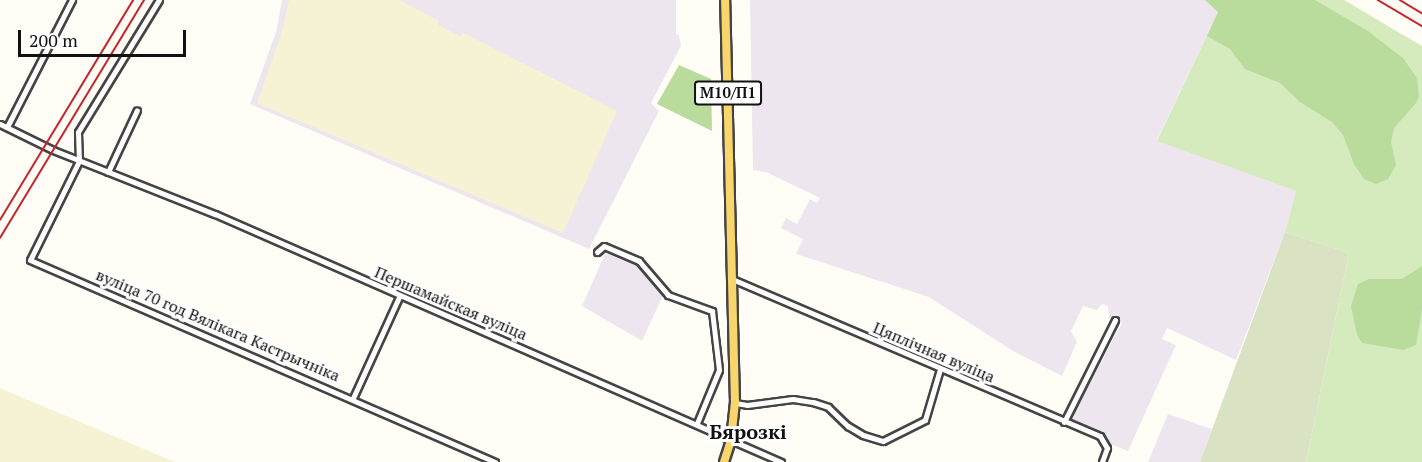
<!DOCTYPE html>
<html>
<head>
<meta charset="utf-8">
<style>
  body { margin:0 }
  #map { position:relative; width:1422px; height:462px; overflow:hidden; background:#fffdf5; font-family:"PT Serif",serif }
  div>[style] { position:absolute }
  .industrial>* { inset:0; background:#eee6ef }
  .farmland>* { inset:0; background:#f6f3d4 }
  .green>* { inset:0; background:#d5ebbd }
  .forest>* { inset:0; background:#b9dc9c }
  .cemetery>* { inset:0; background:#d9e3c4 }
  .roads { filter:drop-shadow(2px 0 #444) drop-shadow(-2px 0 #444) drop-shadow(0 2px #444) drop-shadow(0 -2px #444) }
  .minor>* { height:5px; margin:-2.5px; padding:0 2.5px; transform-origin:2.5px; border-radius:2.5px; background:#fff }
  .primary>* { height:8px; margin:-4px; padding:0 4px; transform-origin:4px; border-radius:4px; background:#f9d66b }
  .rail>* { height:1.5px; margin:-0.75px; padding:0 0.75px; transform-origin:0.75px; border-radius:0.75px; background:#c4262e }
  span { translate:-50% -50%; white-space:nowrap; text-align:center; line-height:1.15; -webkit-text-stroke:6px #fff; paint-order:stroke }
  .shield-label span { padding:2px 4px; background:#fff; border:2px solid; border-radius:4px; -webkit-text-stroke-width:0 }
  .shield-label { font-size:15px; color:#111; font-weight:700 }
  .street-label { font-size:16px; color:#111 }
  .quarter-label { font-size:20px; color:#111; font-weight:700 }
  .scale { position:absolute; left:18px; top:30px; width:168px; height:27px; box-sizing:border-box; border:3px solid #111; border-top:0; padding-left:8px; font-size:18px; line-height:21px; white-space:nowrap; color:#111; -webkit-text-stroke:4px #fff; paint-order:stroke }
</style>
</head>
<body>
<div id="map">
  <div class="industrial">
    <div style="clip-path:polygon(282px 0,676px 0,676px 34px,679px 35px,681px 46px,651px 103px,659px 111px,589px 249px,250px 104px,276px 32px)"></div>
    <div style="clip-path:polygon(750px 0,1205px 0,1218px 12px,1157px 140px,1296px 191px,1285px 232px,1236px 360px,1167px 328px,1162px 339px,1176px 345px,1128px 451px,1067px 427px,1122px 323px,1109px 318px,1108px 306px,1102px 304px,1097px 310px,1083px 306px,1071px 331px,1077px 342px,1062px 376px,1013px 351px,929px 297px,796px 254px,803px 239px,781px 228px,786px 218px,797px 224px,810px 199px,817px 203px,820px 198px,766px 172px,753px 170px)"></div>
    <div style="clip-path:polygon(613px 253px,642px 266px,664px 293px,642px 341px,582px 306px,605px 254px)"></div>
    <div style="clip-path:polygon(1168px 414px,1212px 429px,1200px 462px,1148px 462px)"></div>
  </div>
  <div class="farmland">
    <div style="clip-path:polygon(289px 0,399px 0,439px 21px,438px 25px,461px 37px,463px 33px,617px 111px,563px 233px,257px 103px,282px 32px)"></div>
    <div style="clip-path:polygon(0 388px,175px 462px,0 462px)"></div>
  </div>
  <div class="green">
    <div style="clip-path:polygon(1205px 0,1344px 0,1422px 46px,1422px 462px,1306px 462px,1349px 253px,1285px 232px,1296px 191px,1157px 141px,1218px 12px)"></div>
  </div>
  <div class="forest">
    <div style="clip-path:polygon(1205px 0,1315px 0,1368px 31px,1403px 58px,1417px 78px,1419px 96px,1416px 103px,1394px 128px,1391px 142px,1396px 165px,1388px 179px,1376px 184px,1364px 179px,1354px 164px,1343px 135px,1332px 122px,1300px 102px,1280px 83px,1245px 69px,1230px 49px,1207px 36px,1218px 12px)"></div>
    <div style="clip-path:polygon(679px 65px,711px 79px,712px 131px,657px 104px)"></div>
    <div style="clip-path:polygon(1422px 266px,1422px 309px,1416px 345px,1403px 350px,1362px 343px,1357px 335px,1351px 306px,1358px 284px,1369px 279px,1402px 279px)"></div>
  </div>
  <div class="cemetery">
    <div style="clip-path:polygon(1285px 232px,1349px 253px,1306px 462px,1200px 462px)"></div>
  </div>
  <div class="roads">
    <div class="minor">
      <div style="left:0;top:124px;width:59px;rotate:26.1deg"></div>
      <div style="left:53px;top:150px;width:174px;rotate:21.6deg"></div>
      <div style="left:215px;top:214px;width:618px;rotate:23.66deg"></div>
      <div style="left:7px;top:127px;width:143px;rotate:-62.9deg"></div>
      <div style="left:79px;top:161px;width:110px;rotate:116.3deg"></div>
      <div style="left:30px;top:260px;width:507px;rotate:23.48deg"></div>
      <div style="left:79px;top:161px;width:29px;rotate:-92deg"></div>
      <div style="left:78px;top:132px;width:155px;rotate:-58.5deg"></div>
      <div style="left:108px;top:172px;width:68px;rotate:-64.9deg"></div>
      <div style="left:597px;top:252px;width:9px;rotate:-41deg"></div>
      <div style="left:604px;top:246px;width:38px;rotate:23deg"></div>
      <div style="left:639px;top:261px;width:45px;rotate:49.5deg"></div>
      <div style="left:668px;top:295px;width:47px;rotate:20deg"></div>
      <div style="left:712px;top:311px;width:59px;rotate:83.2deg"></div>
      <div style="left:719px;top:370px;width:57px;rotate:112.5deg"></div>
      <div style="left:732px;top:279px;width:400px;rotate:23.1deg"></div>
      <div style="left:1100px;top:436px;width:14px;rotate:60deg"></div>
      <div style="left:1107px;top:448px;width:15px;rotate:110deg"></div>
      <div style="left:353px;top:398px;width:111px;rotate:-65.5deg"></div>
      <div style="left:735px;top:403px;width:12px;rotate:9deg"></div>
      <div style="left:747px;top:405px;width:46px;rotate:-7.4deg"></div>
      <div style="left:793px;top:399px;width:20px;rotate:9deg"></div>
      <div style="left:813px;top:402px;width:16px;rotate:18deg"></div>
      <div style="left:828px;top:407px;width:28px;rotate:44deg"></div>
      <div style="left:848px;top:426px;width:17px;rotate:31deg"></div>
      <div style="left:863px;top:435px;width:21px;rotate:17deg"></div>
      <div style="left:883px;top:441px;width:47px;rotate:-26.6deg"></div>
      <div style="left:925px;top:420px;width:53px;rotate:-73.6deg"></div>
      <div style="left:1064px;top:422px;width:114px;rotate:-63.4deg"></div>
    </div>
    <div class="primary">
      <div style="left:724px;top:462px;width:23px;rotate:-72deg"></div>
      <div style="left:731px;top:440px;width:37px;rotate:-84deg"></div>
      <div style="left:735px;top:403px;width:403px;rotate:-91.4deg"></div>
    </div>
  </div>
  <div class="rail">
    <div style="left:1378px;top:0;width:51px;rotate:30.6deg"></div>
    <div style="left:1400px;top:0;width:26px;rotate:31deg"></div>
    <div style="left:0;top:220px;width:257px;rotate:-58.8deg"></div>
    <div style="left:0;top:238px;width:278px;rotate:-58.8deg"></div>
  </div>
  <div class="shield-label">
    <span style="left:728px;top:93px">М10/П1</span>
  </div>
  <div class="street-label">
    <span style="left:451px;top:303px;rotate:23deg">Першамайская вуліца</span>
    <span style="left:218px;top:325px;rotate:23deg">вуліца 70 год Вялікага Кастрычніка</span>
    <span style="left:934px;top:352px;rotate:23deg">Цяплічная вуліца</span>
  </div>
  <div class="quarter-label">
    <span style="left:748px;top:431px">Бярозкі</span>
  </div>
  <div class="scale">200 m</div>
</div>
</body>
</html>
